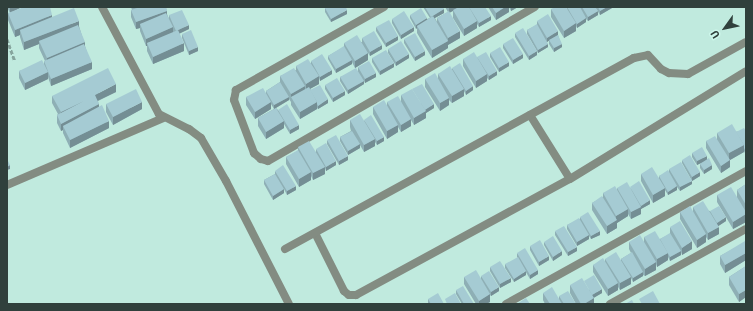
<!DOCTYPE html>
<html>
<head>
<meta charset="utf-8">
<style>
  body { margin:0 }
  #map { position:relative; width:753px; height:311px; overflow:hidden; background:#c0eade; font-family:Barlow,sans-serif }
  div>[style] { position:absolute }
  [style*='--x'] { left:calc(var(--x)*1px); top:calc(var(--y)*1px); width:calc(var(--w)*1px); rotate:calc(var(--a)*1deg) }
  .path>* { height:2.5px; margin-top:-1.25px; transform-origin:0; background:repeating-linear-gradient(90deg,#86a59d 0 4px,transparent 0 6px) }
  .street>* { height:8px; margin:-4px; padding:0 4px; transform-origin:4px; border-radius:4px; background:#838c82 }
  .wall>* { inset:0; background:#8eafb5 }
  .shaded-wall>* { inset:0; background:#748e94 }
  .building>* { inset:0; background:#a5cbd3 }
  span { translate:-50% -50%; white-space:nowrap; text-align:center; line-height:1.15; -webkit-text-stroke:3.5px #cdf7eb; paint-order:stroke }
  .frame { position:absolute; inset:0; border:8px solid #30403c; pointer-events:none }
  .north { position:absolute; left:705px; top:8px; width:40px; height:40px; -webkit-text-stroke:3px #cdf7eb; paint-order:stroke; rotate:237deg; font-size:11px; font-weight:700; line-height:16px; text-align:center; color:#30403c }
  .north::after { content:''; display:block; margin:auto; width:14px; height:18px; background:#30403c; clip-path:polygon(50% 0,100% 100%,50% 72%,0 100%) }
</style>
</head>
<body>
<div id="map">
  <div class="path">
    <i style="--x:7;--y:39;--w:23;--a:70"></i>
  </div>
  <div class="street">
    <i style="--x:102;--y:7;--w:121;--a:62"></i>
    <i style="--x:159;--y:114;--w:34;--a:27"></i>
    <i style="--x:189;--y:129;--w:15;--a:37"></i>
    <i style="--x:201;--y:138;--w:50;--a:59.8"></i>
    <i style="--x:226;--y:181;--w:138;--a:62.9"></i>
    <i style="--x:384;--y:7;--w:170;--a:150.7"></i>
    <i style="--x:236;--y:90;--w:10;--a:101"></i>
    <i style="--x:234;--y:100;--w:57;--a:69.3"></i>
    <i style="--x:254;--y:153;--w:9;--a:41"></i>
    <i style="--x:261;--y:159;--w:7;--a:16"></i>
    <i style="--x:268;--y:161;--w:308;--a:-30"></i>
    <i style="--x:530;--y:115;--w:75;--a:58"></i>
    <i style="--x:7;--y:185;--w:170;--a:-23.2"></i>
    <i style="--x:315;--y:233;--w:65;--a:63.4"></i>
    <i style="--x:344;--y:291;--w:6;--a:39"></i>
    <i style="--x:349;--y:295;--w:7;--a:0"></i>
    <i style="--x:356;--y:295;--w:243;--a:-28.5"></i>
    <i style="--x:570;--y:179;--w:206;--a:-31.5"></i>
    <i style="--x:285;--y:249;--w:398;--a:-28.7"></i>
    <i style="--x:634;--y:58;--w:14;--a:-12"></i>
    <i style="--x:648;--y:55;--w:19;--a:47"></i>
    <i style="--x:661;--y:69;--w:9;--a:27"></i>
    <i style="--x:669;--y:73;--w:19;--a:3"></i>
    <i style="--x:688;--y:74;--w:66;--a:-28.9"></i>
    <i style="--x:506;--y:304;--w:274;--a:-29"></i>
    <i style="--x:610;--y:304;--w:155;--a:-28.9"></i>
  </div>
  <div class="wall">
    <i style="clip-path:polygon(7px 7px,22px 7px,12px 12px,52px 17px,79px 26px,92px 69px,51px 86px,48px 77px,48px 79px,25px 90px,19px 78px,19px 71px,44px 64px,44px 61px,45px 61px,39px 48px,39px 44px,24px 50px,20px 37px,20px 35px,15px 37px,8px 20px,8px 13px,10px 13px)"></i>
    <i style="clip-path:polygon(131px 7px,166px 7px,167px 14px,169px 19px,169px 15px,189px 29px,179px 34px,184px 51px,153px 64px,147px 51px,147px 46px,146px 46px,140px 31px,140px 28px,136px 29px,131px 17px,131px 10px,132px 10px)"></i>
    <i style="clip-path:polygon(423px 7px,443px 7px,444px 13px,435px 18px,437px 22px,437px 18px,448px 12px,445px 7px,469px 7px,491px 20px,479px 27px,477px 24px,477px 28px,464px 36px,453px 18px,453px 11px,449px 13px,460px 38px,448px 45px,448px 48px,432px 58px,417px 33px,417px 28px,416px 29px,410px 18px,410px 15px,427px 19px,430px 18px)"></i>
    <i style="clip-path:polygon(488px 7px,518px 7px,511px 11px,509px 7px,509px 12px,496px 20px)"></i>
    <i style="clip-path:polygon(567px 7px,595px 7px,598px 15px,588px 21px,586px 19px,586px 22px,577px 28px,576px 26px,576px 31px,564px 38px,551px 17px,551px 9px,567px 9px)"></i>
    <i style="clip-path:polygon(595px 7px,612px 7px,612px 8px,600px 15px)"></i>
    <i style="clip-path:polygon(325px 8px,347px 14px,331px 22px,325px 12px)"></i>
    <i style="clip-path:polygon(392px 19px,414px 31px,401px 39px,392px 23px)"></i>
    <i style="clip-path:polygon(537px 21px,558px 35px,562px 47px,554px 52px,549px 44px,549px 40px,547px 42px,548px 47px,538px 53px,527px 34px,527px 30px,537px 25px)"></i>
    <i style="clip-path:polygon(376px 27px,398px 40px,386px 47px,376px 31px)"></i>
    <i style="clip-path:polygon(515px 33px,537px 55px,529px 60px,515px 37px)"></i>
    <i style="clip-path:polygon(182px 34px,198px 51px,189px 55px,182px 38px)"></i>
    <i style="clip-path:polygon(362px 38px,382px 49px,370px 56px,368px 53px,368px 60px,355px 68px,352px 62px,352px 64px,336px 73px,328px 59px,328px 56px,344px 47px,344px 43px,362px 42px)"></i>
    <i style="clip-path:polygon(404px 39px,425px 55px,415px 61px,404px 43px)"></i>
    <i style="clip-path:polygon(503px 44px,523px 58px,513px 64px,503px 48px)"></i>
    <i style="clip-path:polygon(388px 49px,409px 58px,396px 66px,388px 53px)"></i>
    <i style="clip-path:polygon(490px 53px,509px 66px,499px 72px,490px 57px)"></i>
    <i style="clip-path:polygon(477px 57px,497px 75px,489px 80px,487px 78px,487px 81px,476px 88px,463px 66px,463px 59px)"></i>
    <i style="clip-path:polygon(372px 58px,394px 67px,380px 75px,372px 62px)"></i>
    <i style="clip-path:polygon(311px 61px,332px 74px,320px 81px,319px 78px,319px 84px,310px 89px,328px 103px,318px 109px,317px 108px,317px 109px,300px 119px,291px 105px,291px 101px,291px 102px,289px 99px,289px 100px,276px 108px,278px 110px,299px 129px,290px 134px,284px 124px,284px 128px,266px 139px,258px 126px,258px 118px,274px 109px,271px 104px,271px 109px,255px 119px,246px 105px,246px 97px,266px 93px,266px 91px,280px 82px,280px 76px,296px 70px,296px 66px,311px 63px)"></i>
    <i style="clip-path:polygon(358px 67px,376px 77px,365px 83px,364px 81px,364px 84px,348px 94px,340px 81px,340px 77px,358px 71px)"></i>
    <i style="clip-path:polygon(452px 68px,473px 90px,466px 95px,464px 91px,464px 96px,452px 103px,449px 100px,449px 105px,440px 111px,425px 87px,425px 79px,438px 79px,438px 74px,452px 69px)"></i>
    <i style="clip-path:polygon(325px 85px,345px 95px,333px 102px,325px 89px)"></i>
    <i style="clip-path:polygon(116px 92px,98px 101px,99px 107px,109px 128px,70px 148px,63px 133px,63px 130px,61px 131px,57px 123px,57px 115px,58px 114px,52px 103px,52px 96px)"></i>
    <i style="clip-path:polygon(401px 95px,434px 108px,426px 113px,426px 118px,414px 125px,411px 120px,411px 126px,401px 132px,398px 127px,398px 132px,387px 139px,373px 114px,373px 107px,387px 107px,387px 102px,401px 101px)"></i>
    <i style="clip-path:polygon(106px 104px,142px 109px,113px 125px,106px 112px)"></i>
    <i style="clip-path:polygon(350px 120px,364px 121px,364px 120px,384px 141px,377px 145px,375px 142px,375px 146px,364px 152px,360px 145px,360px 148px,348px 155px,340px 141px,340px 137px,351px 131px,350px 127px)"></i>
    <i style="clip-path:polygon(746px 120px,746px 131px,745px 129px,745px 121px)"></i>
    <i style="clip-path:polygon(746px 131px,746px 155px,744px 151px,744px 152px,730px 160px,730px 167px,721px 173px,706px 148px,706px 141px,717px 139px,717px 133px)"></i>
    <i style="clip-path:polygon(327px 140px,348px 160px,339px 165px,327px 144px)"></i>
    <i style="clip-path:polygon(298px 147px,316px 152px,316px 149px,336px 165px,326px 171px,325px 168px,325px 174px,313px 180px,311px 176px,311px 180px,299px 187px,286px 164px,286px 157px,298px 151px)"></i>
    <i style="clip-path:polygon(692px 153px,707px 159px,712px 169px,704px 174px,700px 168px,700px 164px,703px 162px,697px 165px,692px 157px)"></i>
    <i style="clip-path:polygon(682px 160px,700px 176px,692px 181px,682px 163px)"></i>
    <i style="clip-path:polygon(669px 169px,692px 184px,680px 191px,677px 187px,677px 190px,668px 195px,665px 190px,665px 196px,653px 203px,641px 181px,641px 174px,659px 178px,659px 176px,669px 172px)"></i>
    <i style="clip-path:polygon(275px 171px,296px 190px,287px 195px,284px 189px,284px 193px,273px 200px,264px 184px,264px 180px,275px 174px)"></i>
    <i style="clip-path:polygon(746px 184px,746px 222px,733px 229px,717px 202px,717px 195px,737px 197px,737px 190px)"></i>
    <i style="clip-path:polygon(617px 188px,630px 188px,650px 204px,641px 209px,641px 214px,631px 219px,628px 214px,628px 216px,617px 223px,617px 228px,607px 234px,592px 210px,592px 203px,603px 197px,603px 193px,617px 190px)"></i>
    <i style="clip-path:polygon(693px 207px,710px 211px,726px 221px,718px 226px,719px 234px,708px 240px,706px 237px,706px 242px,697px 248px,680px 219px,680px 212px,693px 212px)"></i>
    <i style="clip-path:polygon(580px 217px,600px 235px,591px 239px,589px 236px,589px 239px,577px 246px,567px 229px,567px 225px,580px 219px)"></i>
    <i style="clip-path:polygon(670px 227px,692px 249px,682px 255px,681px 252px,681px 255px,670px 261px,668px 257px,668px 260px,657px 267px,656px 264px,656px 270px,645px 276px,643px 275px,643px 276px,633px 282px,631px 278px,631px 284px,620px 290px,618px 287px,618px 290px,608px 296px,593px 272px,593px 265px,605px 262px,605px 259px,621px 261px,621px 259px,631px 253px,629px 249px,629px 242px,644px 242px,644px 237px,660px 239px,670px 234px)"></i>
    <i style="clip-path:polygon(555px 231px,577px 251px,568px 256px,555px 235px)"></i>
    <i style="clip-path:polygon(544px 242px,562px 255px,553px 261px,544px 245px)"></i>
    <i style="clip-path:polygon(746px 242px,746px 260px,725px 273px,720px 264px,720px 256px)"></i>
    <i style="clip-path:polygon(530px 246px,549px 260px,539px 266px,530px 250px)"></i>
    <i style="clip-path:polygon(517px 253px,538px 274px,530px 279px,517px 257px)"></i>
    <i style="clip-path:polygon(505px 264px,526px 275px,514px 282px,505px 268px)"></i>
    <i style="clip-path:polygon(746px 266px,746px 297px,739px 302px,729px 285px,729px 277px)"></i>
    <i style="clip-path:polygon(490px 267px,511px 282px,500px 288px,490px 271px)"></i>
    <i style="clip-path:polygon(481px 276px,499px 291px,491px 296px,490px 295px,490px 302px,486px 304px,476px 304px,464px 284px,464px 277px,481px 279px)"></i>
    <i style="clip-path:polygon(570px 285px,602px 293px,594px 297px,594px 304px,576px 304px,570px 293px)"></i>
    <i style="clip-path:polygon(456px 290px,474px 304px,462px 304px,456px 294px)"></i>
    <i style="clip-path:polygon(543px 293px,559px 300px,559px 296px,576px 304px,545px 304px,543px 300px)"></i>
    <i style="clip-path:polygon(428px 299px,444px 304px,428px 304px)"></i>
  </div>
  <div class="shaded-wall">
    <i style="clip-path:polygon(10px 7px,22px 7px,10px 13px)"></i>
    <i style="clip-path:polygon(449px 7px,460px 7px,449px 13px)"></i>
    <i style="clip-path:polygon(505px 7px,509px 7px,509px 12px,496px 20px,496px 13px)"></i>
    <i style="clip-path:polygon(511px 7px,518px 7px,511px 11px)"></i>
    <i style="clip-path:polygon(607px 7px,612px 7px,612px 8px,600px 15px,600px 11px)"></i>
    <i style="clip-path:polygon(444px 9px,444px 13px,431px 20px,431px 17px)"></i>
    <i style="clip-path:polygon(347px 10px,347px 14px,331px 22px,331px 19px)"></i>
    <i style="clip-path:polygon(167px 11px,167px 18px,140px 24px,140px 28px,136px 29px,136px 22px)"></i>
    <i style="clip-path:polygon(598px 11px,598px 15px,588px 21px,588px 17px)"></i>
    <i style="clip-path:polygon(52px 15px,52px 22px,20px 30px,20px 35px,15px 37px,15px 30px)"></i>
    <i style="clip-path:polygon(491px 16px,491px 20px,479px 27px,479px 23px)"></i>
    <i style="clip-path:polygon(427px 18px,427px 22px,417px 26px,417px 28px,416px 29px,416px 25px)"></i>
    <i style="clip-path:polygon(586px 18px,586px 22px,577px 28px,577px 24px)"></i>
    <i style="clip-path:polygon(79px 21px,79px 28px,39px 41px,39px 44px,24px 50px,24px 42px)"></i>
    <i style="clip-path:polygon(477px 21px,477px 28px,464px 36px,464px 29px)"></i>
    <i style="clip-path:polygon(576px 23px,576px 31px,564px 38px,564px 31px)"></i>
    <i style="clip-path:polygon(189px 25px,189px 29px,176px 35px,176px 31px)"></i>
    <i style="clip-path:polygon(173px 27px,173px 35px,147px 43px,147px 46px,146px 46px,146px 39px)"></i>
    <i style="clip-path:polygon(414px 27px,414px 31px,401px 39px,401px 35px)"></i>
    <i style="clip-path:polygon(460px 31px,460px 38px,448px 45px,448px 38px)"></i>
    <i style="clip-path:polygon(558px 31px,558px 35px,547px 42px,547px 38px)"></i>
    <i style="clip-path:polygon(398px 36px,398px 40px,386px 47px,386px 43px)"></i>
    <i style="clip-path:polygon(448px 41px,448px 48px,432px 58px,432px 50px)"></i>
    <i style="clip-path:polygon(85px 42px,85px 49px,47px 66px,47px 58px)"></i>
    <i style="clip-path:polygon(184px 43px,184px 51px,153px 64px,153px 57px)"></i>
    <i style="clip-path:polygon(548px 44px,548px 47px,538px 53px,538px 50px)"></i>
    <i style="clip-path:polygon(562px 44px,562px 47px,554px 52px,554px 48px)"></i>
    <i style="clip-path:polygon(382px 45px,382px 49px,370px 56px,370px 52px)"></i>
    <i style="clip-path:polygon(198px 47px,198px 51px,189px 55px,189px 51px)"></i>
    <i style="clip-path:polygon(425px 51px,425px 55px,415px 61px,415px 57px)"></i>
    <i style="clip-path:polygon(537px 51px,537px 55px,529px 60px,529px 56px)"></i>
    <i style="clip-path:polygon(368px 53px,368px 60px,355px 68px,355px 61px)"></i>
    <i style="clip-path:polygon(409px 54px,409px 58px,396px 66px,396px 62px)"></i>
    <i style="clip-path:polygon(523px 54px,523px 58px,513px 64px,513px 60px)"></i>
    <i style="clip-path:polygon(352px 60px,352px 64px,336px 73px,336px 69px)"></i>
    <i style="clip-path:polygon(92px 62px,92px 69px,51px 86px,51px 79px)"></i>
    <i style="clip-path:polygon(509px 62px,509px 66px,499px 72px,499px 68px)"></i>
    <i style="clip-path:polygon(394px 63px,394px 67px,380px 75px,380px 71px)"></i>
    <i style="clip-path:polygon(332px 70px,332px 74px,320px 81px,320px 77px)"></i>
    <i style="clip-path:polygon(497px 71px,497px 75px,489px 80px,489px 76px)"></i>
    <i style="clip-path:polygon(48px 72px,48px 79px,25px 90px,25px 83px)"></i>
    <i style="clip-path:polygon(376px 73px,376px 77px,365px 83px,365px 79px)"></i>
    <i style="clip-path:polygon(487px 74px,487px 81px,476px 88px,476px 81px)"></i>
    <i style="clip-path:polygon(319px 76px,319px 84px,306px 91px,306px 84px)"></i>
    <i style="clip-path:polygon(364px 81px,364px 84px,348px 94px,348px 90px)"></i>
    <i style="clip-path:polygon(116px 84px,116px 92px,95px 102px,95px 95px)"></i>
    <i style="clip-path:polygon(305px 86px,305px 93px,291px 97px,291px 102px,291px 94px)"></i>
    <i style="clip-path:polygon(473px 86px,473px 90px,466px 95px,466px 91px)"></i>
    <i style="clip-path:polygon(464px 89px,464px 96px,452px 103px,452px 96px)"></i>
    <i style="clip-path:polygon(345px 91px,345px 95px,333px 102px,333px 98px)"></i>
    <i style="clip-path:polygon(289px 97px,289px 100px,274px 109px,274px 105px)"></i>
    <i style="clip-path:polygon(449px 98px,449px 105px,440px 111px,440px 103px)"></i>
    <i style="clip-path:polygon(328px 99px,328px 103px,318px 109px,318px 106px)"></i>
    <i style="clip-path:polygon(84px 101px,61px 119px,61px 112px)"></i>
    <i style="clip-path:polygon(142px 102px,142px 109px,113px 125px,113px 117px)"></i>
    <i style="clip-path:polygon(271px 102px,271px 109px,255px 119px,255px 112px)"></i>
    <i style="clip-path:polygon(317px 102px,317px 109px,300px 119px,300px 112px)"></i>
    <i style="clip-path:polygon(99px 104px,99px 111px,63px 126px,63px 130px,61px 131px,61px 124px)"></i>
    <i style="clip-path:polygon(434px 104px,434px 108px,426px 113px,426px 118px,414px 125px,414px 118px,424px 110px)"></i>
    <i style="clip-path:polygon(411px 119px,411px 126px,401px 132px,401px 125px)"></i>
    <i style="clip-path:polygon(109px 121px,109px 128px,70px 148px,70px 140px)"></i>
    <i style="clip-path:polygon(284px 121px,284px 128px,266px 139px,266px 132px)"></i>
    <i style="clip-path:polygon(299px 125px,299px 129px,290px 134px,290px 130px)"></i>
    <i style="clip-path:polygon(398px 125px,398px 132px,387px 139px,387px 131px)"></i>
    <i style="clip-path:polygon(384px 137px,384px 141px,377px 145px,377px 141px)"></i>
    <i style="clip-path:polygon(375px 139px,375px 146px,364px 152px,364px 145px)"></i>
    <i style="clip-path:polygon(360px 144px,360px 148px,348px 155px,348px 151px)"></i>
    <i style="clip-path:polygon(744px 145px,744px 152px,730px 160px,730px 167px,721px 173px,721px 166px,729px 160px,729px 153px)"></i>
    <i style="clip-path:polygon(348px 156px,348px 160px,339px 165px,339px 161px)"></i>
    <i style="clip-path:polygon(707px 156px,707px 160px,697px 165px,697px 161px)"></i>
    <i style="clip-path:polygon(336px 161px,336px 165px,326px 171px,326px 167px)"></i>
    <i style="clip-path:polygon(10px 165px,10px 169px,7px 170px,7px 167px)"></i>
    <i style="clip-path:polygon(712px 165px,712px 169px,704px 174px,704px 170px)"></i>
    <i style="clip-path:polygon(325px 167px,325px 174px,313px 180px,313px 173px)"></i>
    <i style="clip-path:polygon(311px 172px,311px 180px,299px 187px,299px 179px)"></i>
    <i style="clip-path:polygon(700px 172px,700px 176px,692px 181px,692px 177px)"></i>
    <i style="clip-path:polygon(692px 181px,692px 184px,680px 191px,680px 187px)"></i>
    <i style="clip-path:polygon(296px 186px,296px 190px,287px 195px,287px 191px)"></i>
    <i style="clip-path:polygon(677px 186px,677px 190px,668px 195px,668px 192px)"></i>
    <i style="clip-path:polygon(665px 188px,665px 196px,653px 203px,653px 195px)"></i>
    <i style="clip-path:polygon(284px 189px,284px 193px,273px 200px,273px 196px)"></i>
    <i style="clip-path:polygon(650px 200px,650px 204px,641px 209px,641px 214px,631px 219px,631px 212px,641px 207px,641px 206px)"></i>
    <i style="clip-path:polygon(628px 209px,628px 216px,617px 223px,617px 228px,607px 234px,607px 226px,616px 220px,616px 216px)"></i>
    <i style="clip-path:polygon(746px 214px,746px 222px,733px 229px,733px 222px)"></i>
    <i style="clip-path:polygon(726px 217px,726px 221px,717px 227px,717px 223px)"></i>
    <i style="clip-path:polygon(719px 227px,719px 234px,708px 240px,708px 233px)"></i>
    <i style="clip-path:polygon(600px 231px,600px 235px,591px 239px,591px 236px)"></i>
    <i style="clip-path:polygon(706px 234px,706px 242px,697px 248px,697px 240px)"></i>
    <i style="clip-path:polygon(589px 235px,589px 239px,577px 246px,577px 242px)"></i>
    <i style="clip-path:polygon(692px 241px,692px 249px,682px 255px,682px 248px)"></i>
    <i style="clip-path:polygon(577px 247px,577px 251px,568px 256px,568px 252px)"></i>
    <i style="clip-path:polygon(562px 251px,562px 255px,553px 261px,553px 257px)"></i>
    <i style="clip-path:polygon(681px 251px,681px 255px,670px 261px,670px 257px)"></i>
    <i style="clip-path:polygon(668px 253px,668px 260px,657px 267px,657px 259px)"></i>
    <i style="clip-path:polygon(746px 253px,746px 260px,725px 273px,725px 265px)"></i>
    <i style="clip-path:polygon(549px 256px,549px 260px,539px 266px,539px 262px)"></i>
    <i style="clip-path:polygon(656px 262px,656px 270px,645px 276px,645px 269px)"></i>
    <i style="clip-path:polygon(538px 270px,538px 274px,530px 279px,530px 275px)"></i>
    <i style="clip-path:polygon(526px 271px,526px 275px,514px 282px,514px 279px)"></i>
    <i style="clip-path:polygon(643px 272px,643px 276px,633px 282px,633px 278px)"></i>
    <i style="clip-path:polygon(631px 277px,631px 284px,620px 290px,620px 283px)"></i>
    <i style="clip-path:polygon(511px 278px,511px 282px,500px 288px,500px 284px)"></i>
    <i style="clip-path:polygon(618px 283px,618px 290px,608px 296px,608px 289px)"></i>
    <i style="clip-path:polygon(499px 287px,499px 291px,491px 296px,491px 292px)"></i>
    <i style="clip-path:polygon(602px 289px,602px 293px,592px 299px,592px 295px)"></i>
    <i style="clip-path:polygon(746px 290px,746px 297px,739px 302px,739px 294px)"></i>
    <i style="clip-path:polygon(490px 294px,490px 302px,486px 304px,479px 304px,479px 301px)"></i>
    <i style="clip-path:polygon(594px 298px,594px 304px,584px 304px)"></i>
  </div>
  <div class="building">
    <i style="clip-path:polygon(24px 7px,50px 7px,52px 15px,15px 30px,8px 13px)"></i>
    <i style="clip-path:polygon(140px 7px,166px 7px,167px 11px,136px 22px,131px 10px)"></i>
    <i style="clip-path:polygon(327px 7px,346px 7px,347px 10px,331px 19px,325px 8px)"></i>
    <i style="clip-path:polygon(425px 7px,443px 7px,444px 9px,431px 17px)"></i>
    <i style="clip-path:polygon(459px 7px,469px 7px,477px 21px,464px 29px,453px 10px)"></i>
    <i style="clip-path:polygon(469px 7px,485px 7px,491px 16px,479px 23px)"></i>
    <i style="clip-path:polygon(492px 7px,505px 7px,496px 13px)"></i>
    <i style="clip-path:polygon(555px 7px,566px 7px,576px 23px,564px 31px,551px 9px)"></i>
    <i style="clip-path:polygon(567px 7px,580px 7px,586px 18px,577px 24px)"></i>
    <i style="clip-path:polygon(582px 7px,595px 7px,598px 11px,588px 17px)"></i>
    <i style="clip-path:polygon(598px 7px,607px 7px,600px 11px)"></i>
    <i style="clip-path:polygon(74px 8px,79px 21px,24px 42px,20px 30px)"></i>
    <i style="clip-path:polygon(421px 8px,427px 18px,416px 25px,410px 15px)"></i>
    <i style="clip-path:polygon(182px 10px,189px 25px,176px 31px,169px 15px)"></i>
    <i style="clip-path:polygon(404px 11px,414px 27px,401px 35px,392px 19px)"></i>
    <i style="clip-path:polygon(449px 11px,460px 31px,448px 38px,437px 18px)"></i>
    <i style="clip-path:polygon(166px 13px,173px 27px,146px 39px,140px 24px)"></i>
    <i style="clip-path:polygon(548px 14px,558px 31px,547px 38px,537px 21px)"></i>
    <i style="clip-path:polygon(433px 16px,448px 41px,432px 50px,417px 26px)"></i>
    <i style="clip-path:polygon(389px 20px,398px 36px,386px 43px,376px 27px)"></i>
    <i style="clip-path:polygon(537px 24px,548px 44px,538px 50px,527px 30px)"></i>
    <i style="clip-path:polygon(78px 25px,85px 42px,47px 58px,39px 41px)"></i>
    <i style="clip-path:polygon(523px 28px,537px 51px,529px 56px,515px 33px)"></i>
    <i style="clip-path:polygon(178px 30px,184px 43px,153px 57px,147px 43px)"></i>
    <i style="clip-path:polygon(191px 30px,198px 47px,189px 51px,182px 34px)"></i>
    <i style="clip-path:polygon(374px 31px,382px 45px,370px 52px,362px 38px)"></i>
    <i style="clip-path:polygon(415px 33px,425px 51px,415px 57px,404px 39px)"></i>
    <i style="clip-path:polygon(357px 35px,368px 53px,355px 61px,344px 43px)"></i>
    <i style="clip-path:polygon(558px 35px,562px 44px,554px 48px,549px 40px)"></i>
    <i style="clip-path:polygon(513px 38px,523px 54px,513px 60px,503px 44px)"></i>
    <i style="clip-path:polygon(401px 41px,409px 54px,396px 62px,388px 49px)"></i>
    <i style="clip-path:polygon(84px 44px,92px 62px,51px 79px,44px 61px)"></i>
    <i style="clip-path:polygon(344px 46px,352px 60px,336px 69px,328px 56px)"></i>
    <i style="clip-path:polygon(500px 47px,509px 62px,499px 68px,490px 53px)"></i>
    <i style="clip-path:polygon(386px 50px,394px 63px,380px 71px,372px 58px)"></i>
    <i style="clip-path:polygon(474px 52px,487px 74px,476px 81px,463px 59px)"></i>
    <i style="clip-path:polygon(486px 52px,497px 71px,489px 76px,477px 57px)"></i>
    <i style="clip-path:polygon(322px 54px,332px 70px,320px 77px,311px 61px)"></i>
    <i style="clip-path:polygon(308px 59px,319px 76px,306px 84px,296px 66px)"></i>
    <i style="clip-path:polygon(42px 60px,48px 72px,25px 83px,19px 71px)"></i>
    <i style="clip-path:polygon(369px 61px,376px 73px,365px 79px,358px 67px)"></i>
    <i style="clip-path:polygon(460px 63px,473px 86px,466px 91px,452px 68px)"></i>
    <i style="clip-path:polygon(450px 66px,464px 89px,452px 96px,438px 74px)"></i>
    <i style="clip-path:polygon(108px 68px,116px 84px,95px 95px,99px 104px,61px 124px,57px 115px,84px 101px,61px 112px,52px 96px)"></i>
    <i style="clip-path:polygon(294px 68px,305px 86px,291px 94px,280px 76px)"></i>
    <i style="clip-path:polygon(356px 68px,364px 81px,348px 90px,340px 77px)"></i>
    <i style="clip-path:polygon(435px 73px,449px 98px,440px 103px,425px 79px)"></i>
    <i style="clip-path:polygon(337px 78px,345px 91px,333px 98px,325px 85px)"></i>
    <i style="clip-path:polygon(280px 82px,289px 97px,274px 105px,266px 91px)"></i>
    <i style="clip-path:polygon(422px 84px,434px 104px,425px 110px,412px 89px)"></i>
    <i style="clip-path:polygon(320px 85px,328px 99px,318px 106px,317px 104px,317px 102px,310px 90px)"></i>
    <i style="clip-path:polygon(309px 87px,317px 102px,300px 112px,291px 97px)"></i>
    <i style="clip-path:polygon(263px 88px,271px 102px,255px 112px,246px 97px)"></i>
    <i style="clip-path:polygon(136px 89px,142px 102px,113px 117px,106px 104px)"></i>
    <i style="clip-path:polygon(412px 89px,426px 111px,414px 118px,401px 95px)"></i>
    <i style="clip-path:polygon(398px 96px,411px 119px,401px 125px,387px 102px)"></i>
    <i style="clip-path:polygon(384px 100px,398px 125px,387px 131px,373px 107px)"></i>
    <i style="clip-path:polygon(287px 104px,299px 125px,290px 130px,278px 110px)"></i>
    <i style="clip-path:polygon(102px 105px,109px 121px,70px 140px,63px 126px)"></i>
    <i style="clip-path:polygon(276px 108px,284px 121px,266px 132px,258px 118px)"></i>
    <i style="clip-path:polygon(360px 114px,375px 139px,364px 145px,350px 120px)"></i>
    <i style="clip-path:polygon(371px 115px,384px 137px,377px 141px,364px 120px)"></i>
    <i style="clip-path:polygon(732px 124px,744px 145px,729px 153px,717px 133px)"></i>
    <i style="clip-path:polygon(744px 128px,746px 131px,746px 151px,744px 148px,744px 145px,736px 132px)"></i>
    <i style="clip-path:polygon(352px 131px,360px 144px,348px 151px,340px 137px)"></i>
    <i style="clip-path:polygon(336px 135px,348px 156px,339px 161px,327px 140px)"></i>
    <i style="clip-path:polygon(715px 136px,730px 160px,721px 166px,706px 141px)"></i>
    <i style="clip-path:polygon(309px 141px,325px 167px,313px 173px,298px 147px)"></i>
    <i style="clip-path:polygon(326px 143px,336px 161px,326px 167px,316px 149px)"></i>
    <i style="clip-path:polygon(702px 147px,707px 156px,697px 161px,692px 153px)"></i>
    <i style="clip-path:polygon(298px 150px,311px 172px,299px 179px,286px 157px)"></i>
    <i style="clip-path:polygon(690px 155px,700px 172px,692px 177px,682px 160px)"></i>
    <i style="clip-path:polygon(709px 158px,712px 165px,704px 170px,700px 164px)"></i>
    <i style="clip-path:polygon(7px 159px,10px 165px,7px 167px)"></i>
    <i style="clip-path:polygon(681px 162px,692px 181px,680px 187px,669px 169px)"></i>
    <i style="clip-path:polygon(283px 165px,296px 186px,287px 191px,275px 171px)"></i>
    <i style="clip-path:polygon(652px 167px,665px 188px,653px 195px,641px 174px)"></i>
    <i style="clip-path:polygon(668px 170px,677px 186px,668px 192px,659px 176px)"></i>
    <i style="clip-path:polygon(275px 174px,284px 189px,273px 196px,264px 180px)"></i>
    <i style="clip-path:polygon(639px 181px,650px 200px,641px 206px,630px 187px)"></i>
    <i style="clip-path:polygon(627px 182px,641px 207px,631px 212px,617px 188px)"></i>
    <i style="clip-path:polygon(746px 184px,746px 205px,737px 190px)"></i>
    <i style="clip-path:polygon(615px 186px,628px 209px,616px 216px,603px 193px)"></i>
    <i style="clip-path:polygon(731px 187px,746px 212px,746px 214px,733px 222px,717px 195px)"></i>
    <i style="clip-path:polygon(602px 196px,617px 220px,607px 226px,592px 203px)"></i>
    <i style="clip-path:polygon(703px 201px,719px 227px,708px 233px,693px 207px)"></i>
    <i style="clip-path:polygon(690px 206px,706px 234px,697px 240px,680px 212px)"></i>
    <i style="clip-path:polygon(719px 206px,726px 217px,717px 223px,710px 211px)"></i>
    <i style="clip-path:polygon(588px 212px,600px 231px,591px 236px,580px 217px)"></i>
    <i style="clip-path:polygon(579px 218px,589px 235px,577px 242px,567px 225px)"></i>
    <i style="clip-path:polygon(680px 221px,692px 241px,682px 248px,670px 227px)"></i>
    <i style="clip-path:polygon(564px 226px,577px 247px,568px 252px,555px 231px)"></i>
    <i style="clip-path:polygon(655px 231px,668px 253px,657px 259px,644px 237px)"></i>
    <i style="clip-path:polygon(670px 233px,681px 251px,670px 257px,660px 239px)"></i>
    <i style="clip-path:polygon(640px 235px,656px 262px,645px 269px,629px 242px)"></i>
    <i style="clip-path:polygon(553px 236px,562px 251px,553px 257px,544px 242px)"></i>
    <i style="clip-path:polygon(540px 240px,549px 256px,539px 262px,530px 246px)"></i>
    <i style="clip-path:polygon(745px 241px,746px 253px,725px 265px,720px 256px)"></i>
    <i style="clip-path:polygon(525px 248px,538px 270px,530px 275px,517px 253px)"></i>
    <i style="clip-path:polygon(616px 252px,631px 277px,620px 283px,605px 259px)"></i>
    <i style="clip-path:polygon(632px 252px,643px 272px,633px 278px,621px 259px)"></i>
    <i style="clip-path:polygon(518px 257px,526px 271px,514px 279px,505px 264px)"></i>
    <i style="clip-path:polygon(603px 258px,618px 283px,608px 289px,593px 265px)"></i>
    <i style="clip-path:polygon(500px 261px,511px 278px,500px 284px,490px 267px)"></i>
    <i style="clip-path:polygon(746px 266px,746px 290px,739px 294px,729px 277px)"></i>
    <i style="clip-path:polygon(476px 270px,490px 294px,479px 301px,464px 277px)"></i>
    <i style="clip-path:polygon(489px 271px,499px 287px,491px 292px,481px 276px)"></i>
    <i style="clip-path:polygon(594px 275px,602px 289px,592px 295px,584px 281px)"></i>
    <i style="clip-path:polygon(582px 278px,594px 298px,584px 304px,581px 304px,570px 285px)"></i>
    <i style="clip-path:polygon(463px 286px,474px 304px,464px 304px,456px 290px)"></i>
    <i style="clip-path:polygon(552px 287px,562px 304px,550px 304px,543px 293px)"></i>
    <i style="clip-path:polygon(568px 291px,576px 304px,564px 304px,559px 296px)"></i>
    <i style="clip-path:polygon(653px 291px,660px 304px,642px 304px,639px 299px)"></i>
    <i style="clip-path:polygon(438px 293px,444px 304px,431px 304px,428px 299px)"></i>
    <i style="clip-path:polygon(455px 293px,461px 304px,447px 304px,445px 299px)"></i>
    <i style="clip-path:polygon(526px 298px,530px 304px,517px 304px)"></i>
    <i style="clip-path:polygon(632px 300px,634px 304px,625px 304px)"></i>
  </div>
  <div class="frame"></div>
  <div class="north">U</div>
</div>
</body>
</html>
